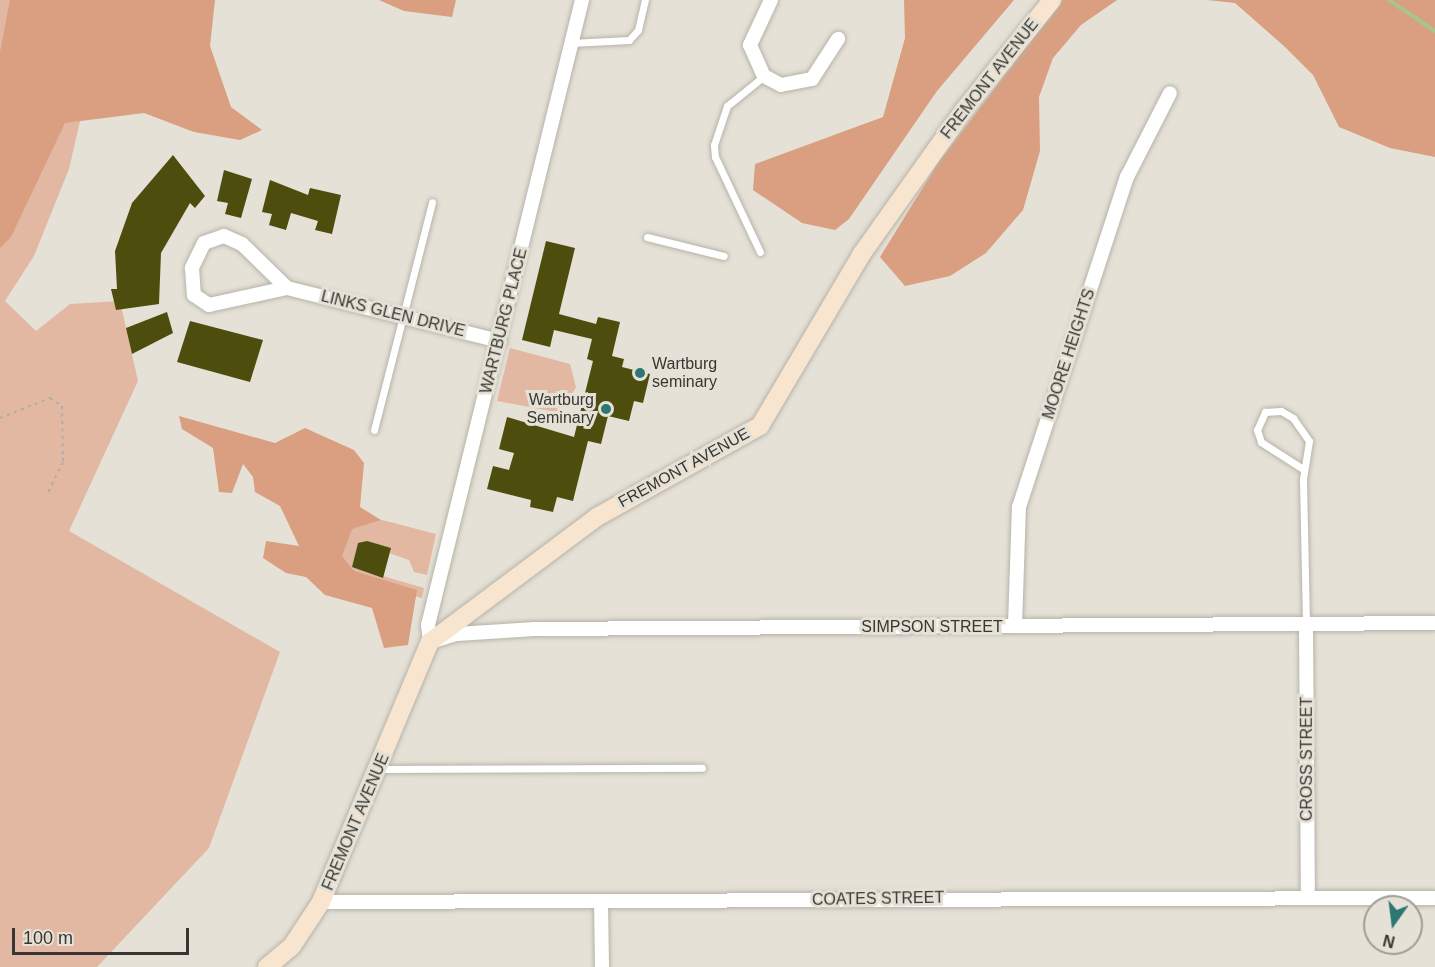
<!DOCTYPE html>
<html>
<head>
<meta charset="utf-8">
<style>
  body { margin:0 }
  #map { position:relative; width:1435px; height:967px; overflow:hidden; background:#e5e1d6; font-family:Helvetica,sans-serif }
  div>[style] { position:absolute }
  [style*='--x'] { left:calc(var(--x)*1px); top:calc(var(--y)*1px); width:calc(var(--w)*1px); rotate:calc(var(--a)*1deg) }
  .green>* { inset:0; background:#e2b8a2 }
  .forest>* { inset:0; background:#d99f80 }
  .stream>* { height:4px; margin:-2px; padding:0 2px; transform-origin:2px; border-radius:2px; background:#a7c58d }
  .building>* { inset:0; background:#4d4e0e }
  .path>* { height:2px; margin-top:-1px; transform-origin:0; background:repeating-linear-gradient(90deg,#b1ada4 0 3px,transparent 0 7.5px) }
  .roads { filter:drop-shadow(0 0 2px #b7b3a9) drop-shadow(0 0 2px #b7b3a9) }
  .service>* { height:7px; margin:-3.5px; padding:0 3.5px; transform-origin:3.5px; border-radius:3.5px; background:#fff }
  .minor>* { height:14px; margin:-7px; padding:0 7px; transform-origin:7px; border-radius:7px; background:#fff }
  .secondary>* { height:18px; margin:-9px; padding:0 9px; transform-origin:9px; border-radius:9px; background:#f8e5cf }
  .dots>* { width:16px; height:16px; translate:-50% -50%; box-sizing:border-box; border:3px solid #e5e1d6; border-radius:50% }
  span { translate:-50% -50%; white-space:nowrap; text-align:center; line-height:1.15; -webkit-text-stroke:6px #e5e1d6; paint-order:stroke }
  .street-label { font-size:16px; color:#383632 }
  .poi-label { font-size:16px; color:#383632 }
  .left { translate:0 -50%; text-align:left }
  .right { translate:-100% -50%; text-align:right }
  .north { position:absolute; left:1363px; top:895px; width:60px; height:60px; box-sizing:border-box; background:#e5e1d6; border:2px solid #a09d94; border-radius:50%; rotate:194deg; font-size:16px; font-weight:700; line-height:24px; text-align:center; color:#383632 }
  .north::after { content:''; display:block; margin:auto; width:21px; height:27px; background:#2c7673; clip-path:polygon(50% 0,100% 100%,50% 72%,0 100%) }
  .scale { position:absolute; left:12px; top:928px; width:177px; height:27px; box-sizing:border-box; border:3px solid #383632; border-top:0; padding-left:8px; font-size:18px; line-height:21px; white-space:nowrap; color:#383632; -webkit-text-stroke:4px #e5e1d6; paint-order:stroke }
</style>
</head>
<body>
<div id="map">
  <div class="green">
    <i style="clip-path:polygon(0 0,108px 0,69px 169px,34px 256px,5px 301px,36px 331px,70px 304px,120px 301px,138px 381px,69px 531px,280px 652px,209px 848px,97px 967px,0 967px)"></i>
    <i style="clip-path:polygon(510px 348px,570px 364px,576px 387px,561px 413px,497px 401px)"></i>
    <i style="clip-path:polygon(336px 508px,436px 534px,427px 575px,414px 572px,409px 560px,389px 553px,390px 548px,368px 542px,358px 543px,352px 567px,424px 588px,422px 598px,320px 572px)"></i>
  </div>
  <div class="forest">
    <i style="clip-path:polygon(10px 0,215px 0,210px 46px,231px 107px,262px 130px,240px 140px,194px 132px,144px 113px,65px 123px,11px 237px,0 248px,0 52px)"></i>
    <i style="clip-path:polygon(379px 0,456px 0,452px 17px,404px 11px)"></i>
    <i style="clip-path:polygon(904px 0,1014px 0,937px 91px,849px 219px,835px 230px,802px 223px,753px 190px,755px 164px,883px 117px,905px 38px)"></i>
    <i style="clip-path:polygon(1062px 0,1117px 0,1081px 25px,1053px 58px,1039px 97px,1040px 151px,1023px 210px,986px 253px,950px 276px,905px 286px,880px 257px,938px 163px)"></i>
    <i style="clip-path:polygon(1207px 0,1435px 0,1435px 157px,1390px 148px,1339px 127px,1313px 75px,1285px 47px,1235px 3px)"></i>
    <i style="clip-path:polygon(179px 416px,275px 443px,305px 428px,354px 450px,364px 463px,360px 507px,381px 520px,352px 529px,342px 556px,354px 571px,417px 590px,408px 645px,384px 648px,372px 608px,325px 595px,306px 577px,286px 573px,263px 558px,266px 541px,299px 546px,280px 506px,255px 492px,253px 477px,243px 464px,232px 493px,219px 492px,213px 448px,182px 429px)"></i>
  </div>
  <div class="stream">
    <i style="--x:1389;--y:0;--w:55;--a:34"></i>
  </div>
  <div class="building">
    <i style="clip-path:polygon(173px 155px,205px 196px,195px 208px,190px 203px,161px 253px,159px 304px,116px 310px,111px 289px,117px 289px,115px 251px,132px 203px)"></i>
    <i style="clip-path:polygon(224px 170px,252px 179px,241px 218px,225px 214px,228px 203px,217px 201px)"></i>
    <i style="clip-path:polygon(270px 180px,308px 195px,310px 188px,341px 195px,332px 234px,315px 230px,318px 221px,291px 213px,286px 230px,269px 225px,272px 214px,262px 212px)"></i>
    <i style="clip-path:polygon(546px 241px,575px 248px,559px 314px,596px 324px,598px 317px,620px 322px,612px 356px,624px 359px,622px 367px,650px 374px,643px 403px,634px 401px,629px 421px,608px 416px,601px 444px,588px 441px,573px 501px,557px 497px,553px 512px,530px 507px,531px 500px,487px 489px,493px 466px,509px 470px,514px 453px,499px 449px,507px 417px,574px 437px,593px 361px,587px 359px,592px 339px,554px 330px,550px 347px,522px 340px)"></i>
    <i style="clip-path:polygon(167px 312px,173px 333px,132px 354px,126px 328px)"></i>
    <i style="clip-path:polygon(190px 321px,263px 340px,250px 382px,177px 362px)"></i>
    <i style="clip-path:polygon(367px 541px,391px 548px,383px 578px,352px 567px,358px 543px)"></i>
  </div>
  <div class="path">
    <i style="--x:0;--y:418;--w:54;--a:-21.8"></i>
    <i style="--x:50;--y:398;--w:14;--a:34"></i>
    <i style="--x:62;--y:406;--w:56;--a:89"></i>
    <i style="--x:63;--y:462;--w:34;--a:116"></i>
  </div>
  <div class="roads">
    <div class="service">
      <i style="--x:571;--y:43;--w:58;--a:-3"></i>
      <i style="--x:629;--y:40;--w:13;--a:-48"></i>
      <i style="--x:638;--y:30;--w:31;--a:-77"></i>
      <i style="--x:647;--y:237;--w:79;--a:13.9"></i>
      <i style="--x:760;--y:252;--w:105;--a:-115.3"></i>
      <i style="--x:715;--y:157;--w:12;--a:-95"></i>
      <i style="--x:714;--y:145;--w:41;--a:-71.6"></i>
      <i style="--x:727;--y:106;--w:48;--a:-39"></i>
      <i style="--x:374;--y:430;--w:235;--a:-75.7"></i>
      <i style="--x:1303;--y:469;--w:50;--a:-147.3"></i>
      <i style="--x:1261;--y:442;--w:13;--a:-108"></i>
      <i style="--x:1257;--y:430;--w:20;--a:-66"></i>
      <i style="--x:1265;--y:412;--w:16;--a:-4"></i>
      <i style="--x:1281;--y:411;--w:14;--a:30"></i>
      <i style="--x:1293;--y:418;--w:28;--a:55"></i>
      <i style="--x:1309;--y:441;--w:39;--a:99"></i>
      <i style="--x:1303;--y:480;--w:144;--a:88.8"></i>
      <i style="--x:379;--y:769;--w:323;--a:-0.2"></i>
    </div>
    <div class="minor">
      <i style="--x:582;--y:0;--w:644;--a:103.84"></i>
      <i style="--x:428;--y:625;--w:17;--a:83"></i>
      <i style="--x:430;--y:642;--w:28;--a:-17"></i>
      <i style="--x:457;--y:634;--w:78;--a:-3.7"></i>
      <i style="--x:535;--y:629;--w:900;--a:-0.38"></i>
      <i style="--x:771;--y:0;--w:50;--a:115"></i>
      <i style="--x:750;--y:45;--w:34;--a:66"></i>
      <i style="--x:764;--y:76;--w:19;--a:28"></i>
      <i style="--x:781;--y:85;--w:32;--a:-11"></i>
      <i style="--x:812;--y:79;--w:48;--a:-57"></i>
      <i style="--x:287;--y:288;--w:63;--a:-135.6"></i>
      <i style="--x:242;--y:244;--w:20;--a:-156"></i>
      <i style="--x:224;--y:236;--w:21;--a:161"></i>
      <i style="--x:204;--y:243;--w:28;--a:116"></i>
      <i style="--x:192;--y:268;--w:27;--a:86"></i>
      <i style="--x:194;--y:295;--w:18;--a:34"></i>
      <i style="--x:209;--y:305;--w:80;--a:-12.3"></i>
      <i style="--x:287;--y:288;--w:219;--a:14"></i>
      <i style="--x:1306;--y:624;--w:271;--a:89.6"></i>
      <i style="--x:1015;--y:626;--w:119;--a:-88.1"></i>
      <i style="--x:1019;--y:507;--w:347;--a:-71.9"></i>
      <i style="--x:1127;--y:177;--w:94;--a:-62.9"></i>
      <i style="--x:321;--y:902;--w:1114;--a:-0.21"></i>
      <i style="--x:601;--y:902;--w:65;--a:89.1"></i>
    </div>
    <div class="secondary">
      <i style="--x:267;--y:967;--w:33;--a:-40"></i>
      <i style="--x:292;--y:946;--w:53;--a:-56.6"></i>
      <i style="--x:321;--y:902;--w:282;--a:-67.3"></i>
      <i style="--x:430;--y:642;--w:209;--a:-36.8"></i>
      <i style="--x:597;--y:517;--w:187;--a:-29.2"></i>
      <i style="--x:760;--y:426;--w:199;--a:-59.4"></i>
      <i style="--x:861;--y:255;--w:178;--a:-54.6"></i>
      <i style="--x:964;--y:110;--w:141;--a:-51.3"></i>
    </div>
  </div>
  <div class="dots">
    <i style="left:640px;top:373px;background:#2c7673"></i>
    <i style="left:606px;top:409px;background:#2c7673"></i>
  </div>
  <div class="street-label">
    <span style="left:990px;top:79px;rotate:-52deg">FREMONT AVENUE</span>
    <span style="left:393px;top:314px;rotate:14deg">LINKS GLEN DRIVE</span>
    <span style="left:504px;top:321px;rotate:-76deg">WARTBURG PLACE</span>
    <span style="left:1069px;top:354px;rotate:-72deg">MOORE HEIGHTS</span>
    <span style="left:684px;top:468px;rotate:-29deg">FREMONT AVENUE</span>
    <span style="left:932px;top:627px">SIMPSON STREET</span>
    <span style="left:1307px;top:759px;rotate:-90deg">CROSS STREET</span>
    <span style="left:356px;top:822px;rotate:-67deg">FREMONT AVENUE</span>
    <span style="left:878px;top:899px;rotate:-1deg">COATES STREET</span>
  </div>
  <div class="poi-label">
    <span class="left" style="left:652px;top:373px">Wartburg<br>seminary</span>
    <span class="right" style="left:594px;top:409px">Wartburg<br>Seminary</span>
  </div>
  <div class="north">N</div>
  <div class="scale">100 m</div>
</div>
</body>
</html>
